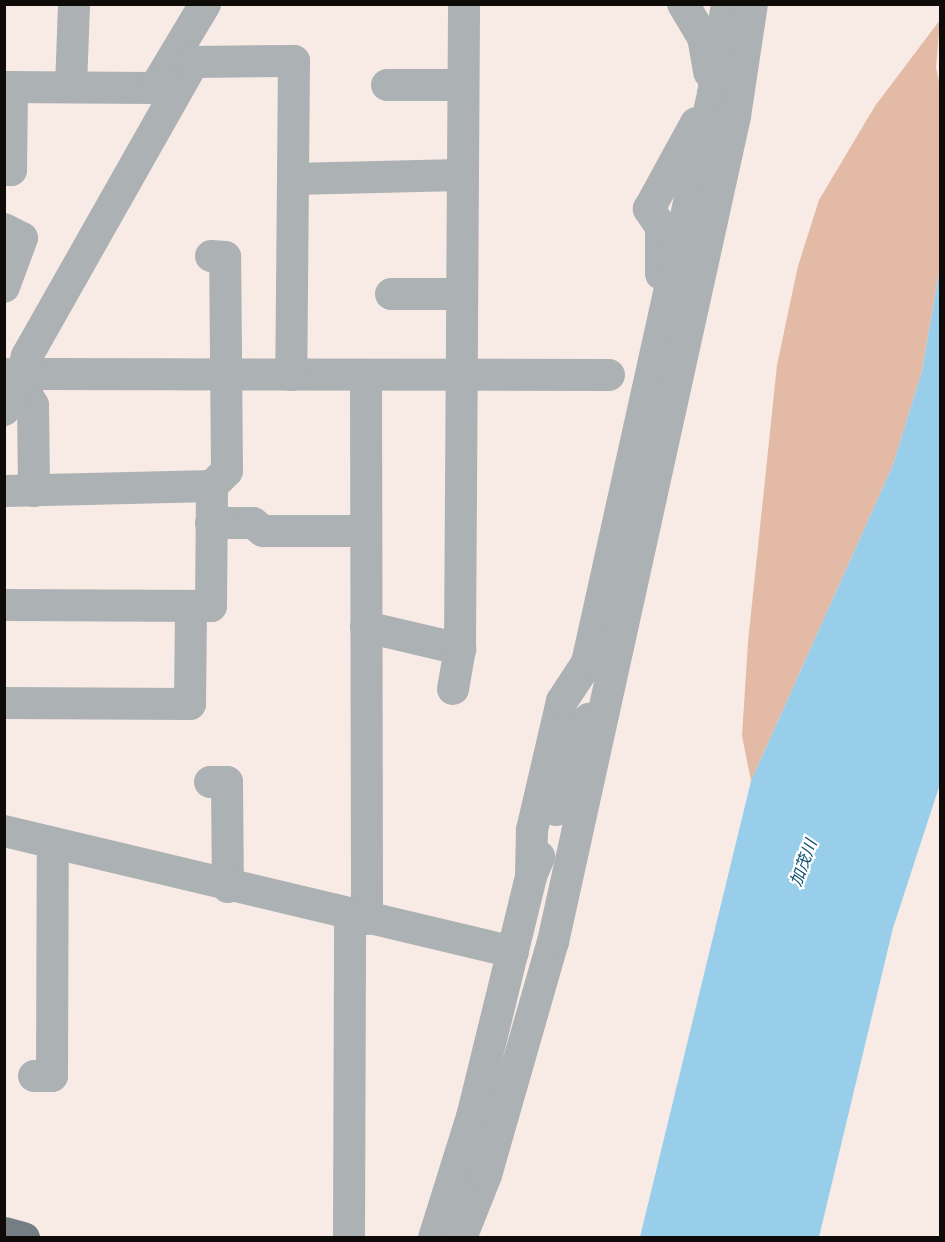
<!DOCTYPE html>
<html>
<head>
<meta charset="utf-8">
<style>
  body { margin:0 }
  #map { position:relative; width:945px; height:1242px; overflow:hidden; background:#f8ebe5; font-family:"Roboto Condensed","Noto Sans JP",sans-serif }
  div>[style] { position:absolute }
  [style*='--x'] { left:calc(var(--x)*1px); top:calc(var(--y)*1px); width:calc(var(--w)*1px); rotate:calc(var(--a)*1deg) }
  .green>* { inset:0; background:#e3baa5 }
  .water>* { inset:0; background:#99ceeb }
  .minor>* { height:32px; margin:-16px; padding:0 16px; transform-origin:16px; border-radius:16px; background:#acb1b4 }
  .major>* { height:33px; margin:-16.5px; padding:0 16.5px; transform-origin:16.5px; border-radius:16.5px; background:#757e83 }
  span { translate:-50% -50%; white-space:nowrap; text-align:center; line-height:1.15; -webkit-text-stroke:4.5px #fff; paint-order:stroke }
  .water-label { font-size:16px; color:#084e6b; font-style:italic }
  .frame { position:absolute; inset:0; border:6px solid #0f0b09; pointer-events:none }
</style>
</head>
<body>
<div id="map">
  <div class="green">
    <i style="clip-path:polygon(940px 20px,936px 68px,940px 86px,940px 267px,922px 371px,893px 465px,751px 781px,742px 736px,748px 642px,777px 365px,798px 266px,819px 200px,875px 106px)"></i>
  </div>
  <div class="water">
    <i style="clip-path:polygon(940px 267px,940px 784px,893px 928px,819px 1237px,640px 1237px,751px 781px,893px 465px,922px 371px)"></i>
  </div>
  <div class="minor">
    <i style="--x:683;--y:4;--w:39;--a:59"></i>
    <i style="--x:703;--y:37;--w:36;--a:80"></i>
    <i style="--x:159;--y:81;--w:90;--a:-59.1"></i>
    <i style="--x:387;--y:85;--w:75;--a:0"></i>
    <i style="--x:4;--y:87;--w:149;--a:0.4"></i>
    <i style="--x:153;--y:88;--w:8;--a:-50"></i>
    <i style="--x:158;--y:82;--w:19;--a:25"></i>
    <i style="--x:71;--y:87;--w:83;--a:-87.9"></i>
    <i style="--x:4;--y:170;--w:7;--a:0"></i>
    <i style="--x:11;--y:170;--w:83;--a:-89.3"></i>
    <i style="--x:293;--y:179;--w:168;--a:-1.4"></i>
    <i style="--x:4;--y:229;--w:20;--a:27"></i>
    <i style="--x:22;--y:238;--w:52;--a:110.2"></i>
    <i style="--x:661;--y:274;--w:47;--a:-90"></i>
    <i style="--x:661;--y:227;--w:22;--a:-124"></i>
    <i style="--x:649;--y:209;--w:98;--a:-61.3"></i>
    <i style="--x:391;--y:294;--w:70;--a:0"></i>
    <i style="--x:8;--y:374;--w:14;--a:34"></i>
    <i style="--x:20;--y:382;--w:26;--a:61"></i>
    <i style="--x:33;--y:405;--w:86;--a:89.3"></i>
    <i style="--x:366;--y:375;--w:544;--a:89.89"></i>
    <i style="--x:20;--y:382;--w:20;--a:-24"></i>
    <i style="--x:38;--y:374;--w:571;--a:0.1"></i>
    <i style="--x:4;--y:410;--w:32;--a:-60"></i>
    <i style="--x:20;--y:382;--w:27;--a:-75"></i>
    <i style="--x:27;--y:356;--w:338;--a:-60.5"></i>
    <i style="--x:193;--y:62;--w:101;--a:-0.6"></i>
    <i style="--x:294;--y:61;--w:314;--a:90.5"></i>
    <i style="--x:4;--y:491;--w:208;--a:-1.4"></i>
    <i style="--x:211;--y:523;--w:42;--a:0"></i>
    <i style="--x:253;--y:523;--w:13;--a:39"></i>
    <i style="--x:263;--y:531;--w:103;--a:0"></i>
    <i style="--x:4;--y:605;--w:207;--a:0.3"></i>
    <i style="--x:211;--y:606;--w:120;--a:-89.5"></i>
    <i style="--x:212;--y:486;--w:21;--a:-45"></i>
    <i style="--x:227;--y:471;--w:214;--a:-90.5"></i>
    <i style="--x:225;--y:257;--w:14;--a:-176"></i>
    <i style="--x:366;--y:627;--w:97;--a:13.2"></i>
    <i style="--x:453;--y:689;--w:41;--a:-80.1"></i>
    <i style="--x:460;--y:649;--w:645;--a:-89.64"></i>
    <i style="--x:4;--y:703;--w:186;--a:0.3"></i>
    <i style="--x:190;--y:704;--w:98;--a:-89.4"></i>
    <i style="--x:210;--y:782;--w:17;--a:0"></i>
    <i style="--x:227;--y:782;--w:105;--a:89.5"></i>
    <i style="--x:556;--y:810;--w:87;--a:-72.6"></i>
    <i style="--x:582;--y:727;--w:11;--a:-49"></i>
    <i style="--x:4;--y:831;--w:523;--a:13.37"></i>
    <i style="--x:531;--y:876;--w:46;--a:-88.8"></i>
    <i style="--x:532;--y:830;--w:132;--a:-76.9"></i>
    <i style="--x:562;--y:701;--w:45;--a:-56.7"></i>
    <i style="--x:587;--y:663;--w:583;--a:-77.51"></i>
    <i style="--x:713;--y:94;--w:91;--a:-81.2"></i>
    <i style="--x:34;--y:1076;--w:18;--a:0"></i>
    <i style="--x:52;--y:1076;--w:233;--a:-89.8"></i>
    <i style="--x:349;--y:1238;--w:323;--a:-89.8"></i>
    <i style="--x:434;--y:1238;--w:127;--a:-72.6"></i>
    <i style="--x:472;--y:1117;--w:248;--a:-76.2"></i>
    <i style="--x:531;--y:876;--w:21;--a:-67"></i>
    <i style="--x:461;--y:1238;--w:68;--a:-68.4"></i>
    <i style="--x:486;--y:1175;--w:242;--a:-74"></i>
    <i style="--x:553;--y:942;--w:846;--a:-77.57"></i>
    <i style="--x:735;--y:116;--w:113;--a:-81.4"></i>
  </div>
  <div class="major">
    <i style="--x:4;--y:1233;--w:20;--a:15"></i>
  </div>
  <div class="water-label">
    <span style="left:804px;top:863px;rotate:-70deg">加茂川</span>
  </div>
  <div class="frame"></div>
</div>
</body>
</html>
